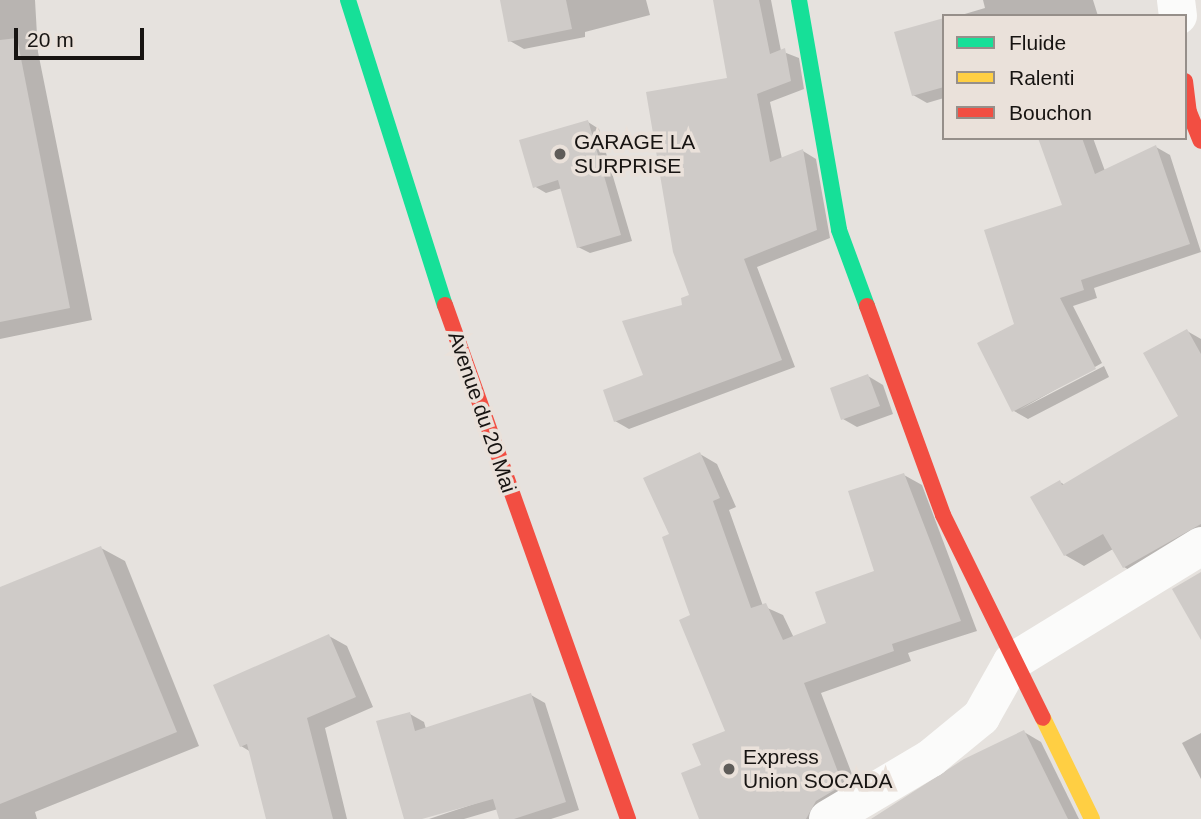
<!DOCTYPE html>
<html>
<head>
<meta charset="utf-8">
<style>
  body { margin:0 }
  #map { position:relative; width:1201px; height:819px; overflow:hidden; background:#e6e2de; font-family:Helvetica,sans-serif }
  div>[style] { position:absolute }
  [style*='--x'] { left:calc(var(--x)*1px); top:calc(var(--y)*1px); width:calc(var(--w)*1px); rotate:calc(var(--a)*1deg) }
  .shadow>* { inset:0; background:#0003 }
  .building>* { inset:0; background:#cfcbc8 }
  .street>* { height:38px; margin:-19px; padding:0 19px; transform-origin:19px; border-radius:19px; background:#fbfbfa }
  .fast>* { height:16px; margin:-8px; padding:0 8px; transform-origin:8px; border-radius:8px; background:#16e098 }
  .slow>* { height:16px; margin:-8px; padding:0 8px; transform-origin:8px; border-radius:8px; background:#ffcf43 }
  .jam>* { height:16px; margin:-8px; padding:0 8px; transform-origin:8px; border-radius:8px; background:#f24e42 }
  .dots>* { width:19px; height:19px; translate:-50% -50%; box-sizing:border-box; border:4px solid #eae1da; border-radius:50% }
  span { translate:-50% -50%; white-space:nowrap; text-align:center; line-height:1.15; -webkit-text-stroke:7px #eae1da; paint-order:stroke }
  .poi-label { font-size:21px; color:#171412 }
  .left { translate:0 -50%; text-align:left }
  .street-label { font-size:21px; color:#171412 }
  .legend { position:absolute; left:942px; top:14px; width:245px; height:126px; box-sizing:border-box; background:#eae1da; border:2px solid #968f8a; margin:0; padding:9px 12px; list-style:none; font-size:21px; color:#171412 }
  .legend li { display:flex; align-items:center; gap:14px; height:35px }
  .legend b { width:35px; border:2px solid #968f8a }
  .scale { position:absolute; left:14px; top:28px; width:130px; height:32px; box-sizing:border-box; border:4px solid #171412; border-top:0; padding-left:9px; font-size:21px; line-height:24px; white-space:nowrap; color:#171412; -webkit-text-stroke:5px #eae1da; paint-order:stroke }
</style>
</head>
<body>
<div id="map">
  <div class="shadow">
    <i style="clip-path:polygon(0 0,35px 0,38px 52px,92px 320px,0 339px)"></i>
    <i style="clip-path:polygon(502px 0,646px 0,650px 15px,585px 32px,585px 37px,524px 49px,510px 41px)"></i>
    <i style="clip-path:polygon(714px 0,771px 0,781px 51px,799px 58px,804px 89px,770px 102px,782px 159px,803px 151px,816px 159px,830px 238px,757px 267px,795px 367px,629px 429px,615px 421px,692px 296px,729px 79px)"></i>
    <i style="clip-path:polygon(983px 0,1093px 0,1098px 16px,958px 16px,985px 8px)"></i>
    <i style="clip-path:polygon(944px 20px,944px 98px,927px 103px,913px 95px)"></i>
    <i style="clip-path:polygon(588px 122px,599px 129px,632px 241px,590px 253px,578px 247px,562px 188px,546px 193px,534px 186px)"></i>
    <i style="clip-path:polygon(1040px 138px,1093px 138px,1105px 171px,1156px 147px,1170px 155px,1201px 252px,1094px 288px,1097px 298px,1073px 306px,1102px 363px,1019px 410px,1104px 366px,1109px 377px,1028px 419px,1014px 411px,1016px 325px,1064px 206px)"></i>
    <i style="clip-path:polygon(1187px 331px,1201px 339px,1201px 542px,1143px 578px,1124px 567px,1113px 549px,1084px 566px,1065px 555px,1060px 482px,1065px 485px,1181px 417px)"></i>
    <i style="clip-path:polygon(868px 376px,883px 385px,893px 414px,857px 427px,843px 419px)"></i>
    <i style="clip-path:polygon(700px 454px,717px 464px,736px 507px,729px 510px,763px 606px,783px 615px,794px 638px,829px 624px,876px 572px,904px 475px,922px 485px,977px 631px,908px 653px,911px 661px,821px 693px,860px 795px,826px 819px,701px 819px,727px 732px,671px 535px)"></i>
    <i style="clip-path:polygon(101px 548px,125px 561px,199px 746px,35px 812px,37px 819px,0 819px,0 589px)"></i>
    <i style="clip-path:polygon(329px 636px,347px 646px,373px 707px,325px 728px,347px 819px,268px 819px,251px 752px,241px 746px)"></i>
    <i style="clip-path:polygon(531px 695px,545px 703px,579px 810px,551px 819px,501px 819px,498px 809px,464px 819px,429px 819px,501px 795px,406px 819px,410px 714px,424px 722px,426px 729px)"></i>
    <i style="clip-path:polygon(1024px 732px,1041px 742px,1079px 819px,872px 819px)"></i>
    <i style="clip-path:polygon(1201px 733px,1201px 779px,1182px 743px)"></i>
  </div>
  <div class="building">
    <i style="clip-path:polygon(500px 0,566px 0,572px 29px,508px 42px)"></i>
    <i style="clip-path:polygon(713px 0,759px 0,770px 54px,785px 48px,791px 81px,757px 94px,770px 162px,803px 149px,817px 230px,744px 259px,782px 360px,614px 422px,603px 390px,643px 375px,622px 321px,682px 305px,681px 298px,689px 295px,673px 252px,646px 92px,727px 78px)"></i>
    <i style="clip-path:polygon(944px 18px,944px 87px,912px 96px,894px 32px)"></i>
    <i style="clip-path:polygon(17px 38px,70px 308px,0 322px,0 40px)"></i>
    <i style="clip-path:polygon(588px 120px,621px 235px,577px 248px,558px 180px,533px 188px,519px 140px)"></i>
    <i style="clip-path:polygon(1038px 138px,1082px 138px,1095px 174px,1156px 145px,1190px 244px,1081px 280px,1084px 290px,1060px 298px,1096px 369px,1012px 412px,977px 343px,1014px 324px,984px 230px,1062px 205px)"></i>
    <i style="clip-path:polygon(1187px 329px,1201px 354px,1201px 524px,1123px 568px,1103px 534px,1064px 556px,1030px 497px,1060px 480px,1062px 485px,1178px 416px,1143px 353px)"></i>
    <i style="clip-path:polygon(868px 374px,880px 406px,841px 420px,830px 388px)"></i>
    <i style="clip-path:polygon(700px 452px,720px 498px,713px 501px,751px 608px,766px 603px,783px 640px,826px 623px,815px 592px,874px 571px,848px 491px,904px 473px,961px 621px,892px 644px,894px 651px,804px 683px,843px 785px,816px 801px,806px 819px,699px 819px,681px 773px,701px 765px,692px 744px,725px 731px,679px 620px,690px 615px,662px 537px,669px 534px,643px 478px)"></i>
    <i style="clip-path:polygon(101px 546px,177px 732px,0 804px,0 587px)"></i>
    <i style="clip-path:polygon(1201px 572px,1201px 640px,1172px 589px)"></i>
    <i style="clip-path:polygon(329px 634px,356px 697px,307px 718px,333px 819px,266px 819px,247px 744px,240px 747px,213px 685px)"></i>
    <i style="clip-path:polygon(531px 693px,566px 802px,514px 819px,499px 819px,493px 799px,422px 819px,404px 819px,376px 721px,410px 712px,415px 731px)"></i>
    <i style="clip-path:polygon(1024px 730px,1068px 819px,871px 819px,964px 759px)"></i>
  </div>
  <div class="street">
    <i style="--x:1176;--y:0;--w:16;--a:83"></i>
    <i style="--x:828;--y:819;--w:120;--a:-30.6"></i>
    <i style="--x:931;--y:758;--w:65;--a:-39.4"></i>
    <i style="--x:981;--y:717;--w:63;--a:-60.6"></i>
    <i style="--x:1012;--y:662;--w:222;--a:-31.5"></i>
  </div>
  <div class="fast">
    <i style="--x:348;--y:0;--w:320;--a:72.4"></i>
    <i style="--x:799;--y:0;--w:233;--a:80.1"></i>
    <i style="--x:839;--y:230;--w:81;--a:69.8"></i>
  </div>
  <div class="slow">
    <i style="--x:1043;--y:718;--w:112;--a:64.1"></i>
  </div>
  <div class="jam">
    <i style="--x:1185;--y:81;--w:31;--a:83"></i>
    <i style="--x:1189;--y:112;--w:31;--a:68"></i>
    <i style="--x:445;--y:305;--w:546;--a:70.4"></i>
    <i style="--x:867;--y:306;--w:222;--a:70"></i>
    <i style="--x:943;--y:515;--w:226;--a:63.8"></i>
  </div>
  <div class="dots">
    <i style="left:560px;top:154px;background:#5f5c59"></i>
    <i style="left:729px;top:769px;background:#5f5c59"></i>
  </div>
  <div class="poi-label">
    <span class="left" style="left:574px;top:154px">GARAGE LA<br>SURPRISE</span>
    <span class="left" style="left:743px;top:769px">Express<br>Union SOCADA</span>
  </div>
  <div class="street-label">
    <span style="left:482px;top:412px;rotate:71deg">Avenue du 20 Mai</span>
  </div>
  <ul class="legend">
  <li><b style="height:9px;background:#16e098"></b>Fluide</li>
  <li><b style="height:9px;background:#ffcf43"></b>Ralenti</li>
  <li><b style="height:9px;background:#f24e42"></b>Bouchon</li>
  </ul>
  <div class="scale">20 m</div>
</div>
</body>
</html>
